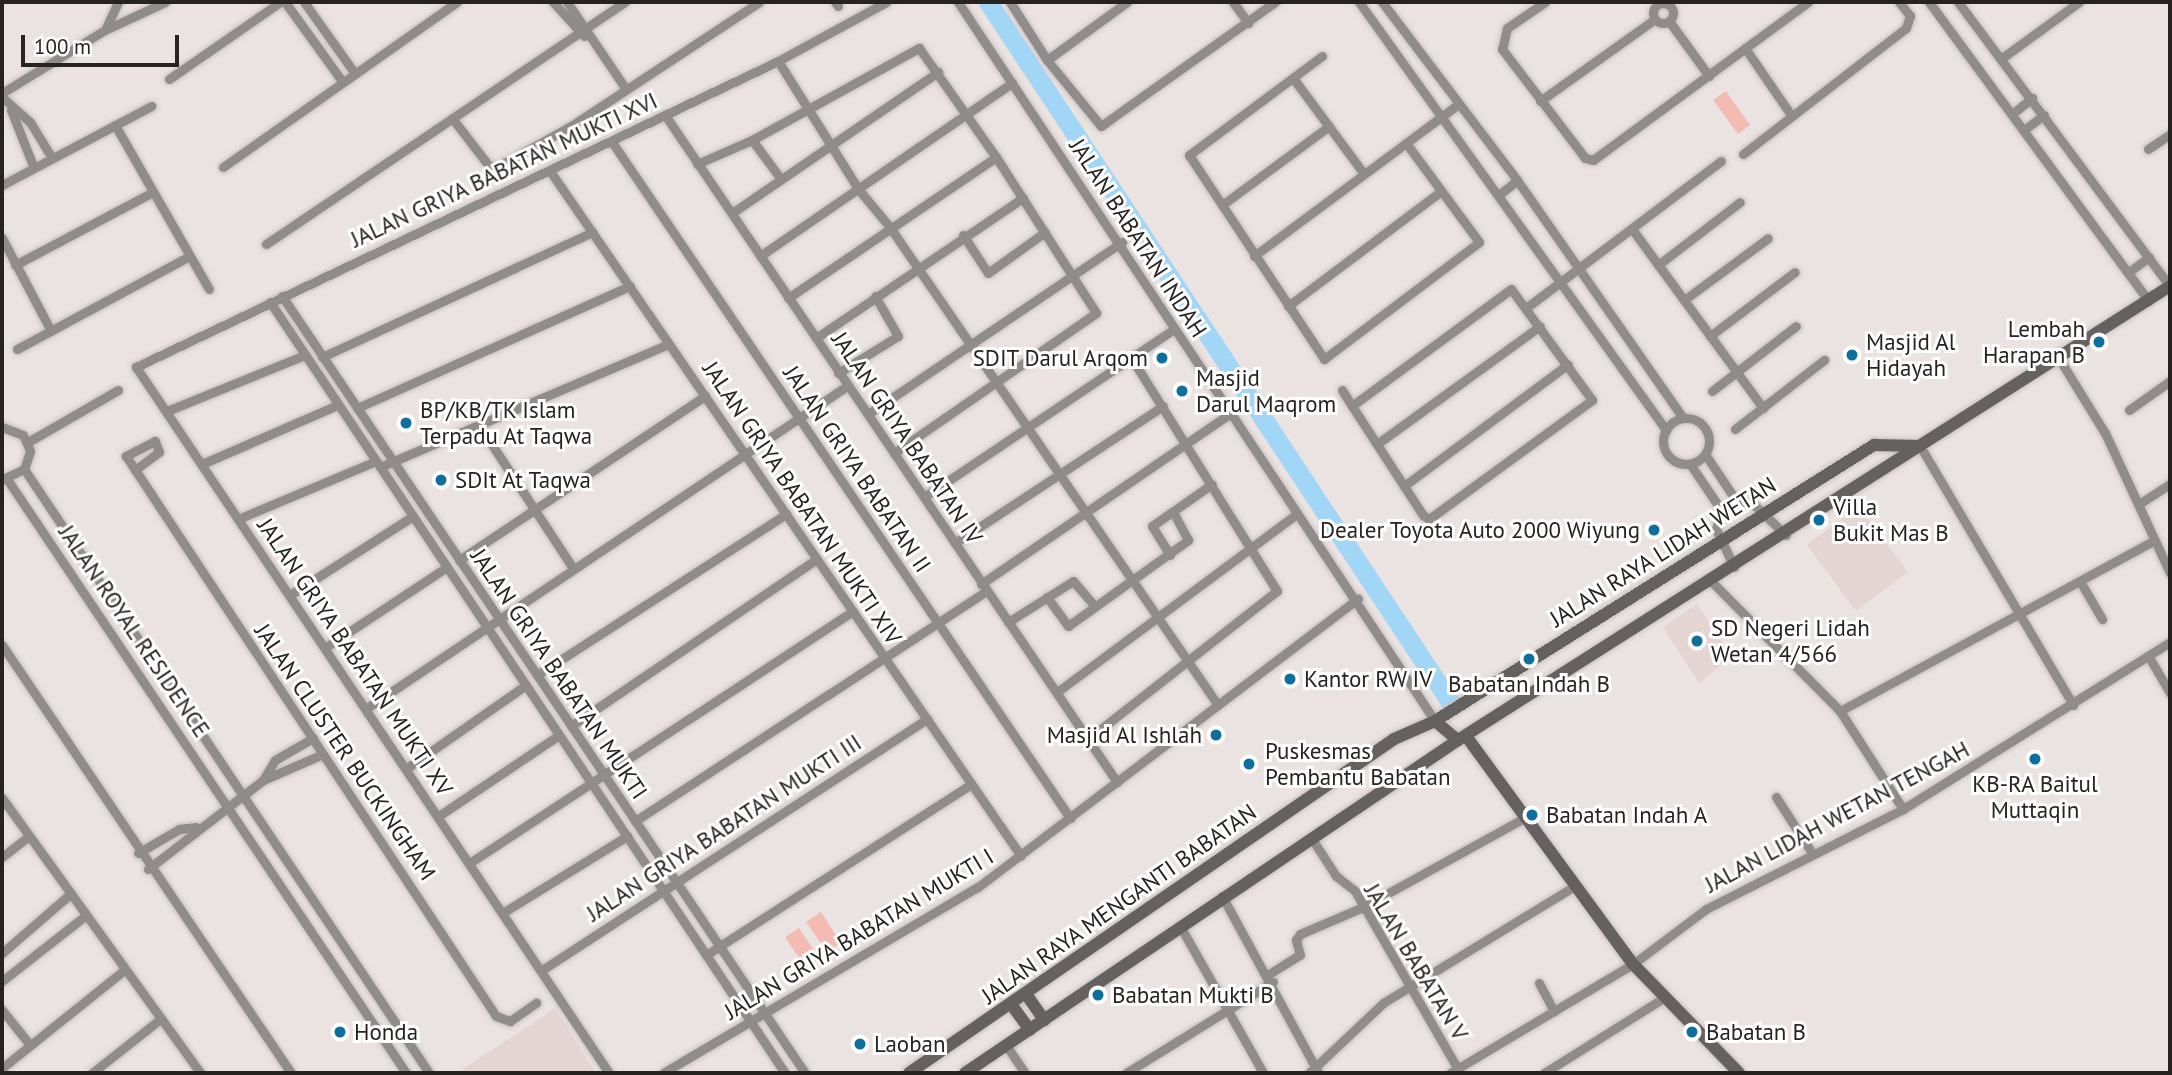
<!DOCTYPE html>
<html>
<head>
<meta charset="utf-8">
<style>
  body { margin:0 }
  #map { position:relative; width:2172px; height:1075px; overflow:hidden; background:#ebe3e2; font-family:"PT Sans",sans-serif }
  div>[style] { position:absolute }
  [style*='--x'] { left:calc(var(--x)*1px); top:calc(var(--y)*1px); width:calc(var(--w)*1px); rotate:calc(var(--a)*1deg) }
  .built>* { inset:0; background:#e5d5d2 }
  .green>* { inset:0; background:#f3bbb2 }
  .river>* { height:19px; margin:-9.5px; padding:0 9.5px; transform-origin:9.5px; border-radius:9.5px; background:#a2d6f7 }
  .roads { filter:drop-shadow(0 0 2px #c8c0bf) drop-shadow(0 0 2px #c8c0bf) }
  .street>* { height:9px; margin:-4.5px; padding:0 4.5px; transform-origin:4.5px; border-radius:4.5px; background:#8f8c8b }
  .street>.ring { margin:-4.5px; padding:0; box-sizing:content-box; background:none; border:9px solid #8f8c8b; border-radius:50% }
  .secondary>* { height:12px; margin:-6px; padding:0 6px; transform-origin:6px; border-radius:6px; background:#666161 }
  .dots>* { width:19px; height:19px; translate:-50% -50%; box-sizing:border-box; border:4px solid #fff; border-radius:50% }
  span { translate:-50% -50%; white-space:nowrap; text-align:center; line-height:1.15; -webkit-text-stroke:6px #fff; paint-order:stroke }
  .street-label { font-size:23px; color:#262322 }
  .poi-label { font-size:23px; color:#262322 }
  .right { translate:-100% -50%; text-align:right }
  .left { translate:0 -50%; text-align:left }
  .frame { position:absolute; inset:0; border:4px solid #262322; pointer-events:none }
  .scale { position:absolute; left:21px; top:35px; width:158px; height:32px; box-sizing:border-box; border:4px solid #262322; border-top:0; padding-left:9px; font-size:21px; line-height:24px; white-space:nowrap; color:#262322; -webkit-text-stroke:5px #fff; paint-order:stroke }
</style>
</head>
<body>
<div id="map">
  <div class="built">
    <i style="clip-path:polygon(1858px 506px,1908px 572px,1856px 611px,1807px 545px)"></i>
    <i style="clip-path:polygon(1697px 604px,1732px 656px,1699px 683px,1663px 627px)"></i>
    <i style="clip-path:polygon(555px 1008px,596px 1073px,457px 1073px,544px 1016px)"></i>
  </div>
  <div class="green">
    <i style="clip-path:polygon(1726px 91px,1750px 125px,1738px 134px,1713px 100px)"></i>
    <i style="clip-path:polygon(821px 912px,841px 943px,827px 952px,806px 922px)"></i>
    <i style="clip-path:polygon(799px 928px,820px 959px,806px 968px,785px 937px)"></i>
  </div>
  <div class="river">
    <i style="--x:988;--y:2;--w:840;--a:56.56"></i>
  </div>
  <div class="roads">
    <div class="street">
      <i style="--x:285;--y:2;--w:97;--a:54.2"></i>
      <i style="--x:304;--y:2;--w:86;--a:54.5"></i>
      <i style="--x:553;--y:2;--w:46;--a:47.6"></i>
      <i style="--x:567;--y:2;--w:105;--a:55.9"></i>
      <i style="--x:835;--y:2;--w:5;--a:53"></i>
      <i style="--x:958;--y:2;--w:863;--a:56.44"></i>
      <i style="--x:1010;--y:2;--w:69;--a:57.5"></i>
      <i style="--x:1047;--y:60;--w:85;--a:50.7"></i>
      <i style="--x:1101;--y:126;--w:214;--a:-35.5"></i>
      <i style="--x:1233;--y:2;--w:26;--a:54"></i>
      <i style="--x:1359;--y:2;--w:527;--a:54.35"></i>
      <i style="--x:1382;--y:2;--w:223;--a:52.8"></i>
      <i style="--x:1517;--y:180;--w:290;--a:55.1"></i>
      <i style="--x:1545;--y:2;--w:46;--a:145.6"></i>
      <i style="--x:1507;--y:28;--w:22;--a:103"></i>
      <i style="--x:1502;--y:49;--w:137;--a:52.7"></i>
      <i style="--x:1585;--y:158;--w:8;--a:14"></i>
      <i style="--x:1593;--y:160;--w:267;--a:-36.3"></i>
      <i style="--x:1929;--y:2;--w:371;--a:53.7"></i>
      <i style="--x:1958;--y:2;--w:354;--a:53.3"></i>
      <i class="ring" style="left:1653px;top:3px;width:11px;height:11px"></i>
      <i style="--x:1669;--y:21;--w:68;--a:54"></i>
      <i style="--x:105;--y:30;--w:31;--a:-65"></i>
      <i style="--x:1745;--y:48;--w:81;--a:55.5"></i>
      <i style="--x:1322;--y:56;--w:166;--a:143.3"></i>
      <i style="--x:1189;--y:155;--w:245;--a:56.5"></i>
      <i style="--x:1324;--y:359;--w:194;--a:-37"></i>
      <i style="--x:1479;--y:242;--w:123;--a:-126.4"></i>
      <i style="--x:2002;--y:58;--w:95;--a:-36"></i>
      <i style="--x:1047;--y:60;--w:99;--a:-35.9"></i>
      <i style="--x:778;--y:61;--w:152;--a:57.9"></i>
      <i style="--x:859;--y:190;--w:47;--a:50.2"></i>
      <i style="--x:889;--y:226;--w:581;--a:55.52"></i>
      <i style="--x:1293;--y:78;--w:119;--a:53.5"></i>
      <i style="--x:169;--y:79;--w:135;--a:-34.7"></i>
      <i style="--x:2;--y:93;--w:121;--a:-31.5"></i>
      <i style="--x:105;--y:30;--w:66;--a:-25"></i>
      <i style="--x:2;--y:97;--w:38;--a:42"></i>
      <i style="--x:30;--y:122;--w:42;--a:58.6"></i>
      <i style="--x:1540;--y:101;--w:141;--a:-35.5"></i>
      <i style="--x:11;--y:110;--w:62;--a:68.4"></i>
      <i style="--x:2012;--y:114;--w:26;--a:-39"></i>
      <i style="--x:665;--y:115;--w:806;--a:55.88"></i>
      <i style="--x:452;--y:118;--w:61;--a:52.4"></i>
      <i style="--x:489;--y:166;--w:10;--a:0"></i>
      <i style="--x:499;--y:166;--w:82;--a:-29.1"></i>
      <i style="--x:571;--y:126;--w:225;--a:-33.4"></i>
      <i style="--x:115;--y:125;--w:189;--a:60.2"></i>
      <i style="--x:2024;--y:130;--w:25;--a:-37"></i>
      <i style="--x:752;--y:140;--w:49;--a:53.4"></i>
      <i style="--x:612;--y:142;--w:817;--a:55.88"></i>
      <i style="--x:2148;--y:149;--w:27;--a:-34"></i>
      <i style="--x:1743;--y:154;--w:206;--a:-37.7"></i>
      <i style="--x:1906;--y:28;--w:13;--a:-72"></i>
      <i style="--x:1910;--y:16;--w:18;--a:-128"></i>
      <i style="--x:697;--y:164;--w:60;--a:-23.6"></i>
      <i style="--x:752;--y:140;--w:191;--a:-28.9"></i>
      <i style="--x:919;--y:48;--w:133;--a:54.8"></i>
      <i style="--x:996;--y:157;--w:185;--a:57.3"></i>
      <i style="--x:1096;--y:313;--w:246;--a:145.3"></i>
      <i style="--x:223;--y:167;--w:286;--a:-35.2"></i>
      <i style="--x:550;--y:171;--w:831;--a:55.49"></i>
      <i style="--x:2;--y:185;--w:169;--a:-27.9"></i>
      <i style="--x:1500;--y:194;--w:22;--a:-39"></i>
      <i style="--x:1222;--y:205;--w:133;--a:-36.4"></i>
      <i style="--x:732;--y:213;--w:250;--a:-34.4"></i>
      <i style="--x:1632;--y:229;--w:222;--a:53.8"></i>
      <i style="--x:963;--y:235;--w:45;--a:56.7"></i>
      <i style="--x:988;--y:273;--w:70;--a:-35.7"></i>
      <i style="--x:2;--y:238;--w:105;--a:62.2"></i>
      <i style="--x:266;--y:244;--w:433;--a:-34"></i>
      <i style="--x:760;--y:256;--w:306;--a:-34.5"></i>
      <i style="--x:1254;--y:256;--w:255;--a:-36.6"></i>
      <i style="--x:15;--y:265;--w:156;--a:-27.9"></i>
      <i style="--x:1658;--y:265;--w:103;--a:-37.5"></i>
      <i style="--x:2129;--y:272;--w:25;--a:-37"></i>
      <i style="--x:282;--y:296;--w:937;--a:56.06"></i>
      <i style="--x:788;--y:298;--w:251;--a:-34.1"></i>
      <i style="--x:1684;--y:300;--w:104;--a:-36.4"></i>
      <i style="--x:270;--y:302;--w:927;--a:56.26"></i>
      <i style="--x:1288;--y:306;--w:191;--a:-36.9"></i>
      <i style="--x:1526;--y:308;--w:244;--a:-37"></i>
      <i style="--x:1710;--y:336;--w:106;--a:-37"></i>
      <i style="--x:816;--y:338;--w:250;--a:-34.1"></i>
      <i style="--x:17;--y:349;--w:196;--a:-28.3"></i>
      <i style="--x:322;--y:357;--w:298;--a:-24.8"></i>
      <i style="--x:2058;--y:357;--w:89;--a:58.3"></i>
      <i style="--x:2105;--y:433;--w:154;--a:65.1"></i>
      <i style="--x:838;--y:373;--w:70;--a:-31.7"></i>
      <i style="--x:898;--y:336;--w:46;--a:-119.9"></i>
      <i style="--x:1342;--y:390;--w:19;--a:58"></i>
      <i style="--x:1352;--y:406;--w:95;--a:57"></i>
      <i style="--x:1404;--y:486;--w:35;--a:57"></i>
      <i style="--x:1423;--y:515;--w:7;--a:34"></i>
      <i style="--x:1429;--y:519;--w:202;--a:-36.1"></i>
      <i style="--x:1592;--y:400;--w:137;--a:-126.1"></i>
      <i style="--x:1511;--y:289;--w:197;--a:143.7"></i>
      <i style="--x:1712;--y:391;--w:106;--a:-37.7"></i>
      <i style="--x:357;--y:408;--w:299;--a:-24.1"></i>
      <i style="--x:2129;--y:410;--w:50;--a:-35.3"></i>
      <i style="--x:167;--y:411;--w:149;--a:-22.1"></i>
      <i style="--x:868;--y:414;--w:307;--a:-34.1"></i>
      <i class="ring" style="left:1663px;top:418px;width:37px;height:37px"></i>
      <i style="--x:479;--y:425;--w:171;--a:56.7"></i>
      <i style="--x:2;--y:427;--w:22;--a:21"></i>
      <i style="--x:23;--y:435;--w:17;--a:66"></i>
      <i style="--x:30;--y:451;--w:19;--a:108"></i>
      <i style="--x:24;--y:469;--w:23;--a:155"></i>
      <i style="--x:1735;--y:429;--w:113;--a:-37.8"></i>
      <i style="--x:28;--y:442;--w:104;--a:-30"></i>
      <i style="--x:1377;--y:444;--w:201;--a:-35.9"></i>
      <i style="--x:1920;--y:446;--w:301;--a:59.4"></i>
      <i style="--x:1705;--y:454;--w:58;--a:56.3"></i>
      <i style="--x:202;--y:464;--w:148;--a:-23.5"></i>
      <i style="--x:1690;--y:464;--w:57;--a:55.8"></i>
      <i style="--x:380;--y:467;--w:314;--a:-23.1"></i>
      <i style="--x:24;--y:469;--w:727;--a:56.16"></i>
      <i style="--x:135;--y:470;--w:30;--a:-37"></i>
      <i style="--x:159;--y:452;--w:12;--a:-110"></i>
      <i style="--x:155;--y:441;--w:33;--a:153"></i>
      <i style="--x:126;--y:456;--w:671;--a:56.55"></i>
      <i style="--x:496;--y:1016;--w:15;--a:20"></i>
      <i style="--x:510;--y:1021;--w:32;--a:-35"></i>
      <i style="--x:7;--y:479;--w:716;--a:56.11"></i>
      <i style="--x:1404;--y:486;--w:204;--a:-36.6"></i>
      <i style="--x:924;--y:497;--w:301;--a:-33.9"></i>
      <i style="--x:2139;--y:504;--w:37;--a:-33"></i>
      <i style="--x:238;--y:519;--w:150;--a:-22.8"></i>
      <i style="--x:955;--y:543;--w:249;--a:-33.4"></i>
      <i style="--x:1170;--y:555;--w:34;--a:-122"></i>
      <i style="--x:1152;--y:526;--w:73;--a:-35"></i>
      <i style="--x:459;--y:560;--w:296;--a:-33.7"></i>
      <i style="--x:1734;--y:567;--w:42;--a:-115.3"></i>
      <i style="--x:1716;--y:529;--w:19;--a:-72"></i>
      <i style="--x:1722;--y:511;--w:17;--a:-31"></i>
      <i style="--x:1737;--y:502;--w:14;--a:0"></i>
      <i style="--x:1751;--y:502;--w:48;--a:43.3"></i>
      <i style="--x:1711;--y:581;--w:183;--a:45.2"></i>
      <i style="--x:1840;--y:711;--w:117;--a:57.3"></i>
      <i style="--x:2081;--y:583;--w:42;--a:59.7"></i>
      <i style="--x:981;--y:584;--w:301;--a:-34.4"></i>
      <i style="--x:290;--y:595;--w:146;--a:-32.7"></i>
      <i style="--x:1047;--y:597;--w:36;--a:54"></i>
      <i style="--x:1068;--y:626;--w:148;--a:-35.6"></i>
      <i style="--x:1188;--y:540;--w:32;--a:-118"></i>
      <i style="--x:1008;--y:622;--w:77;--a:-32.2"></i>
      <i style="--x:1073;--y:581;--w:33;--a:49"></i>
      <i style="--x:2;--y:645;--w:516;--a:55.97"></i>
      <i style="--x:326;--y:647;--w:145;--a:-33.5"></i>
      <i style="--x:2149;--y:657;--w:42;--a:59.7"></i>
      <i style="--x:537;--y:675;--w:297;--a:-32.9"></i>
      <i style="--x:1057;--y:692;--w:299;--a:-36.6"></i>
      <i style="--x:367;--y:708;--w:578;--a:-33.86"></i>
      <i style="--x:1840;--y:711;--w:358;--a:-28.5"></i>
      <i style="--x:571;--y:726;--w:297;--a:-34.2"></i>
      <i style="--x:1088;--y:739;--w:240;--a:-38.1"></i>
      <i style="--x:1277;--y:591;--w:276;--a:-122"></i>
      <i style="--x:407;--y:768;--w:145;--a:-34.9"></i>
      <i style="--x:263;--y:780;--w:23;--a:-59"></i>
      <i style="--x:275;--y:760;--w:44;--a:-30.1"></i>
      <i style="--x:1776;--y:797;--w:67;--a:57.3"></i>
      <i style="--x:2;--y:798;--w:339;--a:54.2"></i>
      <i style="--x:440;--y:815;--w:143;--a:-33.9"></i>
      <i style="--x:635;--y:821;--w:420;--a:-33.2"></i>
      <i style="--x:1312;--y:839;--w:44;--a:57"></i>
      <i style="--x:1336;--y:876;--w:24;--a:38"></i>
      <i style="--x:1355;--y:891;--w:210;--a:60"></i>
      <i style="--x:138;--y:853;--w:48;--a:-30.3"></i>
      <i style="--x:179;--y:829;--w:17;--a:-7"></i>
      <i style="--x:2;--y:857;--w:33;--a:-38"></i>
      <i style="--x:471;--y:862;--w:457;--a:-33.3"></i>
      <i style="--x:148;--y:869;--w:145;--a:-37.7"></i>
      <i style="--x:263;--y:780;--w:65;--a:-23.4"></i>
      <i style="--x:1222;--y:896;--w:200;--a:61.4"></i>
      <i style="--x:504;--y:912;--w:145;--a:-31.7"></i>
      <i style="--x:1180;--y:926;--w:169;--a:60.5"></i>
      <i style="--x:2;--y:953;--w:89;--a:-40.9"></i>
      <i style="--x:706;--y:955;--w:315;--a:-32.8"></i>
      <i style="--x:542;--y:970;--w:460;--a:-33.1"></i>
      <i style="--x:1269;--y:974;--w:36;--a:-32"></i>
      <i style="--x:1300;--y:955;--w:16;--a:-105"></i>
      <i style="--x:1296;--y:940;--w:7;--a:-56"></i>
      <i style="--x:1300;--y:934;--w:69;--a:-23.2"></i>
      <i style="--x:1363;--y:907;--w:184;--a:-28.9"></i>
      <i style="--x:2;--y:981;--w:105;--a:-38.1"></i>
      <i style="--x:1539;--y:983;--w:32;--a:62"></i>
      <i style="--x:2;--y:1010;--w:45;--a:51.3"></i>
      <i style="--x:1006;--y:1045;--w:34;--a:56"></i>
      <i style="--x:2;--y:1068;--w:155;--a:-38.7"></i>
      <i style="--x:92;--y:1073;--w:85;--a:-38.3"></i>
      <i style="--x:609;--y:1073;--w:850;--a:-123.82"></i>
      <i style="--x:136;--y:367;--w:711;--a:-25.48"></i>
      <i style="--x:778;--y:61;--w:123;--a:-28.6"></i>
      <i style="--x:663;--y:1073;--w:366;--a:-30.6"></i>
      <i style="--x:978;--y:887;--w:477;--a:-37.2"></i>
      <i style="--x:1126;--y:1073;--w:173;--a:-31.8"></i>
      <i style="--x:1309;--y:1073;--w:102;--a:-43.4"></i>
      <i style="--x:1383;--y:1003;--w:225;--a:-31.4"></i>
      <i style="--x:1450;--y:1073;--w:213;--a:-30.8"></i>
      <i style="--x:1633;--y:964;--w:91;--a:-37"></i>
      <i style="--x:1706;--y:909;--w:221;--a:-26.9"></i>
      <i style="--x:1903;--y:809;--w:315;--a:-32"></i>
      <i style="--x:1544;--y:1073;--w:143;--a:-32.1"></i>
    </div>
    <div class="secondary">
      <i style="--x:1435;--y:721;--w:30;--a:40"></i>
      <i style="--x:1466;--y:736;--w:283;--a:53.8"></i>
      <i style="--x:1633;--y:964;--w:152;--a:45.8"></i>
      <i style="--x:1026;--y:994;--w:32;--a:55"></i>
      <i style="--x:1011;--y:1004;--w:32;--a:54"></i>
      <i style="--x:909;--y:1073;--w:589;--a:-34.55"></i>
      <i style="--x:1394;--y:739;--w:45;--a:-23.7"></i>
      <i style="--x:1435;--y:721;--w:519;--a:-32.16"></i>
      <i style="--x:1874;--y:445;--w:46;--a:1.2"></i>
      <i style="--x:965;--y:1073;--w:595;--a:-34.04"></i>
      <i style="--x:1458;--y:740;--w:844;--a:-32.52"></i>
    </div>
  </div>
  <div class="dots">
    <i style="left:2099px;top:342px;background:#0d6f9d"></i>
    <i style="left:1852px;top:355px;background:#0d6f9d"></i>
    <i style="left:1162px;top:358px;background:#0d6f9d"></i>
    <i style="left:1182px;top:391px;background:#0d6f9d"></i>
    <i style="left:406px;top:423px;background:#0d6f9d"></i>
    <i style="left:441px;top:480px;background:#0d6f9d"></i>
    <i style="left:1819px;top:520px;background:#0d6f9d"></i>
    <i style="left:1654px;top:530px;background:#0d6f9d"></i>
    <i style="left:1697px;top:641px;background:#0d6f9d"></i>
    <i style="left:1529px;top:659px;background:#0d6f9d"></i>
    <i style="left:1290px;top:679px;background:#0d6f9d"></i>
    <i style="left:1216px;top:735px;background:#0d6f9d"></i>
    <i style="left:2035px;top:759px;background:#0d6f9d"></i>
    <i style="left:1249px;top:764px;background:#0d6f9d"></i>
    <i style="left:1532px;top:815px;background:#0d6f9d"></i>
    <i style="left:1098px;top:995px;background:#0d6f9d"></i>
    <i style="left:340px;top:1032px;background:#0d6f9d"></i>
    <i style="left:1692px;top:1032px;background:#0d6f9d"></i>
    <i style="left:860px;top:1044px;background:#0d6f9d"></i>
  </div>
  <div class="street-label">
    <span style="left:504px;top:170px;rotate:-25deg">JALAN GRIYA BABATAN MUKTI XVI</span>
    <span style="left:1138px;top:238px;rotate:57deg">JALAN BABATAN INDAH</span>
    <span style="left:907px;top:438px;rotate:56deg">JALAN GRIYA BABATAN IV</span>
    <span style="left:857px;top:469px;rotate:56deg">JALAN GRIYA BABATAN II</span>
    <span style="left:802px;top:503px;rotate:56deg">JALAN GRIYA BABATAN MUKTI XIV</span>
    <span style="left:1663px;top:552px;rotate:-32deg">JALAN RAYA LIDAH WETAN</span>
    <span style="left:134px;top:631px;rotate:56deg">JALAN ROYAL RESIDENCE</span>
    <span style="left:355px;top:657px;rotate:56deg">JALAN GRIYA BABATAN MUKTI XV</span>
    <span style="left:559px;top:674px;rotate:56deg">JALAN GRIYA BABATAN MUKTI</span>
    <span style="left:345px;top:752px;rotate:56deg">JALAN CLUSTER BUCKINGHAM</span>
    <span style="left:1837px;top:817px;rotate:-28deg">JALAN LIDAH WETAN TENGAH</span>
    <span style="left:724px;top:828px;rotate:-33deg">JALAN GRIYA BABATAN MUKTI III</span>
    <span style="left:1119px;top:904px;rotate:-35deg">JALAN RAYA MENGANTI BABATAN</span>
    <span style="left:859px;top:934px;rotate:-31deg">JALAN GRIYA BABATAN MUKTI I</span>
    <span style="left:1416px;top:962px;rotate:59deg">JALAN BABATAN V</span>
  </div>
  <div class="poi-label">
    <span class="right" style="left:2085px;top:342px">Lembah<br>Harapan B</span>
    <span class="left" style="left:1866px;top:355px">Masjid Al<br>Hidayah</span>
    <span class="right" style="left:1148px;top:358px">SDIT Darul Arqom</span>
    <span class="left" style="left:1196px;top:391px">Masjid<br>Darul Maqrom</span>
    <span class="left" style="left:420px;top:423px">BP/KB/TK Islam<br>Terpadu At Taqwa</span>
    <span class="left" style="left:455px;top:480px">SDIt At Taqwa</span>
    <span class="left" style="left:1833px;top:520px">Villa<br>Bukit Mas B</span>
    <span class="right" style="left:1640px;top:530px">Dealer Toyota Auto 2000 Wiyung</span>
    <span class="left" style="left:1711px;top:641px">SD Negeri Lidah<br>Wetan 4/566</span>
    <span class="left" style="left:1304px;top:679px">Kantor RW IV</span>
    <span style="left:1529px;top:684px">Babatan Indah B</span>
    <span class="right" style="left:1202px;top:735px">Masjid Al Ishlah</span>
    <span class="left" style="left:1265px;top:764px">Puskesmas<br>Pembantu Babatan</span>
    <span style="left:2035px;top:797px">KB-RA Baitul<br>Muttaqin</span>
    <span class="left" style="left:1546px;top:815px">Babatan Indah A</span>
    <span class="left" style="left:1112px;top:995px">Babatan Mukti B</span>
    <span class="left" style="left:354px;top:1032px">Honda</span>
    <span class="left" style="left:1706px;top:1032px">Babatan B</span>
    <span class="left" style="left:874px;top:1044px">Laoban</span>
  </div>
  <div class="frame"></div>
  <div class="scale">100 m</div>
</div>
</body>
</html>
